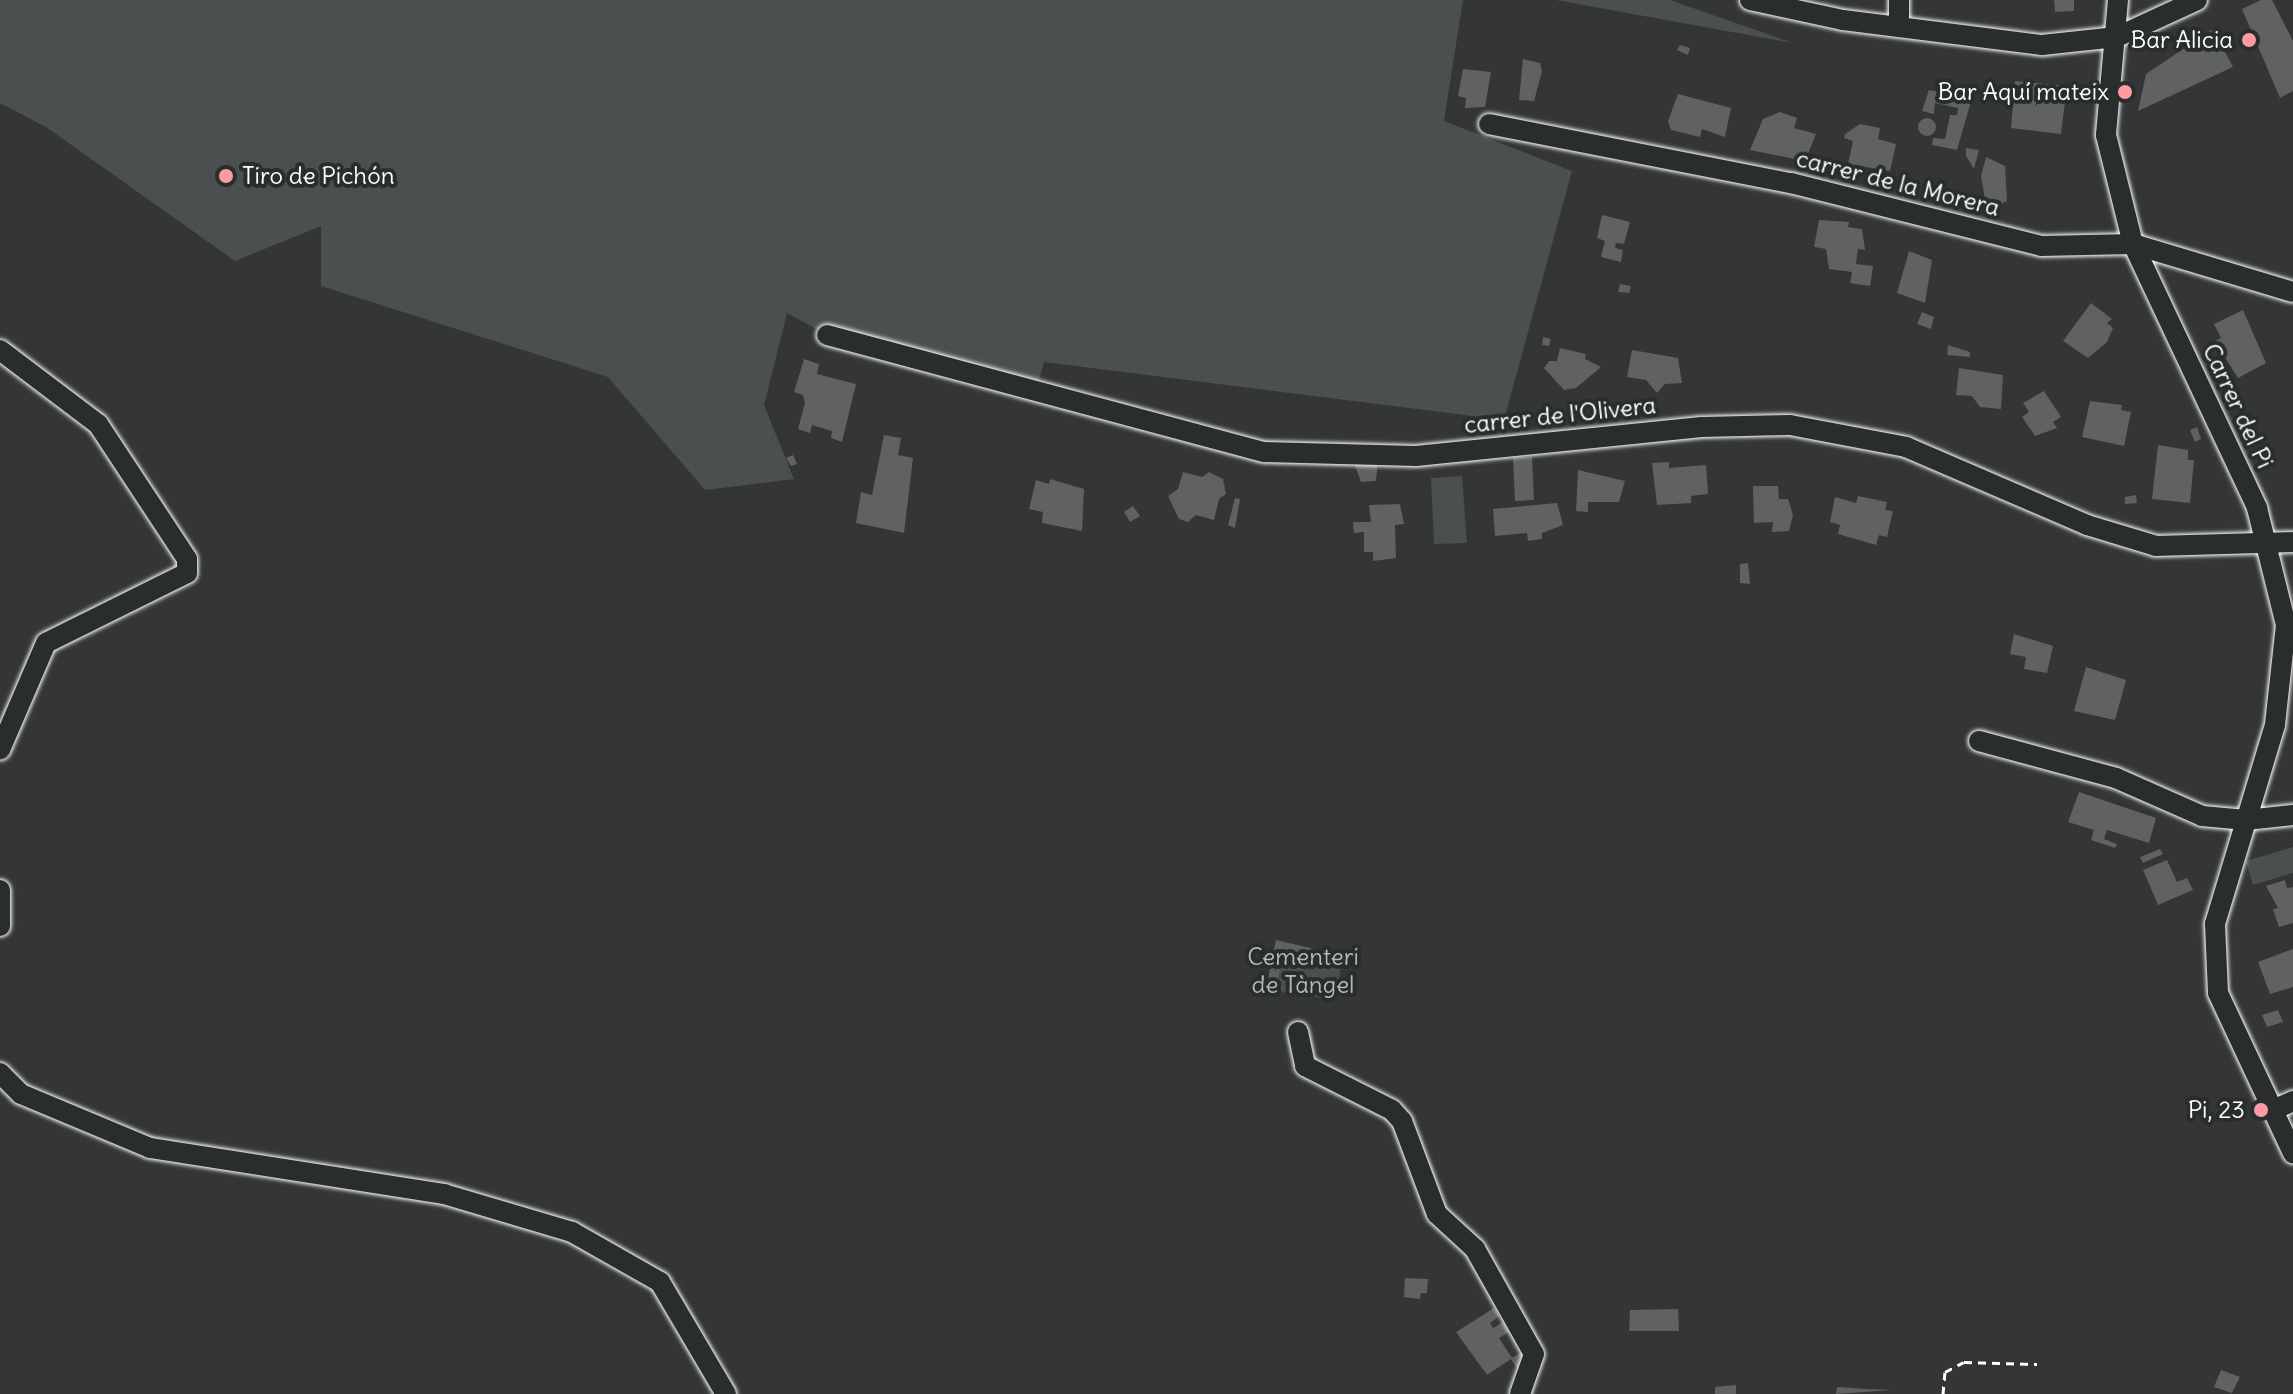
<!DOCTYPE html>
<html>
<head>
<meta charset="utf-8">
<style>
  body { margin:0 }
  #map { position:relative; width:2293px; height:1394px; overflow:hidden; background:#333536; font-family:Delius,sans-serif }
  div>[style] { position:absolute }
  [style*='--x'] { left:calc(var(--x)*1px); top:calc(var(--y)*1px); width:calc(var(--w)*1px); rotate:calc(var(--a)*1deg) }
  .green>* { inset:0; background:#4c4f50 }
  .building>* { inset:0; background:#5f6162 }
  .round { border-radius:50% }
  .path>* { height:3px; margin-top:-1.5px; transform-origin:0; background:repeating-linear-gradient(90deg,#fff 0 8px,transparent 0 14px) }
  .roads { filter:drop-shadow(0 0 2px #fff) drop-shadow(0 0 2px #fff) }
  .minor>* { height:20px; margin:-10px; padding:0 10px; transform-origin:10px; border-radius:10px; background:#2a2d2e }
  .dots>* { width:22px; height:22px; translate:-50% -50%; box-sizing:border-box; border:4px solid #2a2d2e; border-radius:50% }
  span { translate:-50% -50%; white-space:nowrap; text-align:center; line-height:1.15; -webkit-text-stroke:8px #2a2d2e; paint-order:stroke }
  .poi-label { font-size:24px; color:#fff }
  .right { translate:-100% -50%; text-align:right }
  .left { translate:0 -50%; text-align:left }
  .street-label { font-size:24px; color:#fff }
  .park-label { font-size:24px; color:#b7b9b9 }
</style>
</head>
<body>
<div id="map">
  <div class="green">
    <i style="clip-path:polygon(0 0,1463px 0,1444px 121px,1572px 171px,1504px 420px,1044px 362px,1036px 391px,827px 335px,787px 313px,764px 405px,794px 479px,705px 490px,608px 377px,321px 286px,321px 226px,235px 261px,46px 127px,0 103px)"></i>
    <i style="clip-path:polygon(1556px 0,1670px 0,1793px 43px)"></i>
    <i style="clip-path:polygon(1462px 476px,1467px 543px,1434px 544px,1431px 478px)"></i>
    <i style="clip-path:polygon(2293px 847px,2293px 873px,2253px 885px,2246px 861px)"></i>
    <i style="clip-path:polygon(1276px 940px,1343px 956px,1335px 1000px,1266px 990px)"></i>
  </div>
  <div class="building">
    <i style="clip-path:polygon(2054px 0,2074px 0,2074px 11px,2055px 12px)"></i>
    <i style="clip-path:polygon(2261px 0,2272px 0,2293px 41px,2293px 91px,2280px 98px,2242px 9px)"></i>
    <i style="clip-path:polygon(2213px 29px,2233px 67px,2138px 111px,2146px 74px)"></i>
    <i style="clip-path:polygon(1680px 45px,1690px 48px,1688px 55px,1677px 50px)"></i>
    <i style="clip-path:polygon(1523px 59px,1540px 63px,1542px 71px,1534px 101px,1519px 100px)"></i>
    <i style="clip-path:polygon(1463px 69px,1491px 72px,1485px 107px,1465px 108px,1466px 98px,1458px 96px)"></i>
    <i style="clip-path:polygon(2015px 81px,2067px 86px,2061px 134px,2011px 128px)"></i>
    <i style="clip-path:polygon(1929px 90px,1972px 98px,1957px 150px,1932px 145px,1933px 138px,1945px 139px,1950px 115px,1957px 115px,1958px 108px,1935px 103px,1934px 114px,1922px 111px)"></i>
    <i style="clip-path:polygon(1678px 94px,1731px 108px,1725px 137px,1702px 129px,1700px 137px,1671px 130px,1668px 121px)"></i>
    <i style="clip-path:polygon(1780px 112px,1797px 118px,1794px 128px,1816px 134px,1805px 161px,1750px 150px,1763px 119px)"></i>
    <i class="round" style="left:1918px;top:118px;width:18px;height:18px"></i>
    <i style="clip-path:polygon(1860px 124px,1880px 128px,1878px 139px,1896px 144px,1890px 171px,1848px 164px,1853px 141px,1844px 138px,1845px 134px)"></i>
    <i style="clip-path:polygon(1966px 148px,1979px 150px,1974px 169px,1966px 156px)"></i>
    <i style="clip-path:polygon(1986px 157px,2005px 166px,2007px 201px,1987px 211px,1981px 176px)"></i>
    <i style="clip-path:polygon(1602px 215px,1630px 222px,1624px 244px,1616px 243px,1615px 248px,1623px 250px,1621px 262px,1601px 257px,1605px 241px,1597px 238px)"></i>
    <i style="clip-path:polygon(1819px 220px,1849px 222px,1848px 227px,1862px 229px,1865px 250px,1858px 249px,1856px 264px,1873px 266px,1870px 286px,1850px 283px,1852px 272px,1829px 269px,1826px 249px,1814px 247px)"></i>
    <i style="clip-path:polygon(1909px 251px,1932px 260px,1925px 303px,1897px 293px)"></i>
    <i style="clip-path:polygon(1620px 284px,1631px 286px,1629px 293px,1618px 292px)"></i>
    <i style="clip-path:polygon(2091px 303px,2112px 319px,2107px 323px,2113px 328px,2107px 342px,2088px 358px,2063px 341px)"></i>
    <i style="clip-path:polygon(2243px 310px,2266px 363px,2238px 378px,2215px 341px,2221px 338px,2214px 324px)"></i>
    <i style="clip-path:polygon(1922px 312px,1934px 317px,1931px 329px,1917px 324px)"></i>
    <i style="clip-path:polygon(1543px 337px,1551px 339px,1549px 346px,1542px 345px)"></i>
    <i style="clip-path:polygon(1948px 345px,1970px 352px,1970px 357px,1947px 355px)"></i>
    <i style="clip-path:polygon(1560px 348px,1586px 354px,1585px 359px,1601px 367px,1576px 388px,1564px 390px,1544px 368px,1549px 361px,1557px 361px)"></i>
    <i style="clip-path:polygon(1632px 350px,1678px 358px,1682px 383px,1665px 384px,1657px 393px,1646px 380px,1627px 377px)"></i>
    <i style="clip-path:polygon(804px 359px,819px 364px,817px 374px,856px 384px,842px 442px,831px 438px,832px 431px,812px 425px,810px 433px,798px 429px,805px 403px,803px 395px,794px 392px)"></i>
    <i style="clip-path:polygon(1959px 368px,2003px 375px,2001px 409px,1980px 407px,1972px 396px,1956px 395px)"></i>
    <i style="clip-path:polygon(2044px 391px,2061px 417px,2053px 422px,2057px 428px,2035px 436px,2022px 417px,2029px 412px,2023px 403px)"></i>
    <i style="clip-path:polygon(2090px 401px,2122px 405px,2121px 410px,2131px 412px,2124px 446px,2082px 437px)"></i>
    <i style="clip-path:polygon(2197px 427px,2201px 439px,2195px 442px,2190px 430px)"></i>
    <i style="clip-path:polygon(884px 435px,901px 438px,898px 455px,913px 458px,904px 533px,856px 523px,861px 492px,872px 495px)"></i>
    <i style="clip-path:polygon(2158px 445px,2188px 450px,2188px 460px,2194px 460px,2190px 503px,2152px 499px)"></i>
    <i style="clip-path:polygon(793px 455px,797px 464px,791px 466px,786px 458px)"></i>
    <i style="clip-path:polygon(1532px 457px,1534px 500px,1515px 501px,1513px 458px)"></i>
    <i style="clip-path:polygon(1353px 460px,1378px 460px,1376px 481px,1361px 482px)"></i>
    <i style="clip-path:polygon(1669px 462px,1669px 468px,1706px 465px,1708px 494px,1691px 496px,1691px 503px,1657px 505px,1652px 463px)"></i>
    <i style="clip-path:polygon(1578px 470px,1625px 481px,1619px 502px,1588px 502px,1588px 512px,1576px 511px)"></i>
    <i style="clip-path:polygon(1183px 472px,1202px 477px,1209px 472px,1223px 479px,1226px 494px,1219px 499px,1214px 520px,1196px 515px,1188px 522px,1179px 519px,1168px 496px,1178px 489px)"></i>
    <i style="clip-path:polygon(1050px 479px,1084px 489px,1082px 531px,1042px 523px,1043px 512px,1029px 509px,1036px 480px,1049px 484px)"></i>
    <i style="clip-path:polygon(1753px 486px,1778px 486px,1779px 499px,1788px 499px,1793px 515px,1789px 531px,1772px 532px,1773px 522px,1754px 523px)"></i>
    <i style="clip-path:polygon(2136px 495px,2137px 503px,2125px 504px,2125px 497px)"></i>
    <i style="clip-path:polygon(1858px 496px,1887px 502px,1885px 510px,1893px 511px,1887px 537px,1879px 535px,1876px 545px,1838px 534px,1840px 525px,1830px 522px,1835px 497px,1856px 503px)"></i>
    <i style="clip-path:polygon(1235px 498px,1240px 499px,1235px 528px,1228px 525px)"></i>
    <i style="clip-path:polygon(1557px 503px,1563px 525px,1542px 533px,1542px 539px,1528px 541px,1527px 533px,1495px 536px,1493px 509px)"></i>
    <i style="clip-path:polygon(1400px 504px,1404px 524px,1395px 525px,1396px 558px,1373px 561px,1373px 552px,1364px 552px,1364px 532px,1354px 533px,1353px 522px,1371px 522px,1369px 505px)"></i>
    <i style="clip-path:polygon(1133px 506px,1140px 516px,1130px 522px,1124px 512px)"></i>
    <i style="clip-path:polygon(1748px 563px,1750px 584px,1740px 583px,1740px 564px)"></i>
    <i style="clip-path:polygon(2014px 634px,2053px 646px,2047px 673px,2024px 669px,2026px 657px,2010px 654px)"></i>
    <i style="clip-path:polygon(2086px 667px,2126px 680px,2115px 720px,2074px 711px)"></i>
    <i style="clip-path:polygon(2079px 792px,2156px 818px,2149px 843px,2107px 830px,2104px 839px,2117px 844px,2115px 848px,2091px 840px,2094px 830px,2068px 822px)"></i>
    <i style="clip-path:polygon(2160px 849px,2163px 854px,2143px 863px,2140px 857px)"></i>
    <i style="clip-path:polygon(2167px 860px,2177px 882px,2187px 878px,2193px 890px,2158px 905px,2143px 870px)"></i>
    <i style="clip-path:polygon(2285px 880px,2287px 888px,2293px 887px,2293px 923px,2279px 927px,2273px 909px,2278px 908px,2266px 886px)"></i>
    <i style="clip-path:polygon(1276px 940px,1343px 956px,1341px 963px,1284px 950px,1275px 991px,1266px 990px)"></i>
    <i style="clip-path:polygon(2293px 949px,2293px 987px,2270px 994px,2258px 962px)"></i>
    <i style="clip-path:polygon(2278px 1010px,2283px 1022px,2267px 1027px,2262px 1015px)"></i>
    <i style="clip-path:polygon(1405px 1278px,1428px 1279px,1427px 1293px,1421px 1293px,1420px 1299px,1404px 1297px)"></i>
    <i style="clip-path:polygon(1494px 1308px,1499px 1316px,1490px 1323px,1493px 1328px,1503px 1322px,1509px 1332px,1499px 1338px,1512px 1358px,1523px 1351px,1527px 1357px,1520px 1373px,1511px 1359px,1487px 1375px,1456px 1332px)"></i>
    <i style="clip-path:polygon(1678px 1309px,1679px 1331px,1629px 1331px,1630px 1310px)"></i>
    <i style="clip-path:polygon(2221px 1370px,2240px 1377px,2232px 1393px,2214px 1387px)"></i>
    <i style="clip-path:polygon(1736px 1385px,1736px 1394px,1715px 1394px,1715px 1387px)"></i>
    <i style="clip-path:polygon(1837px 1387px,1866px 1389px,1892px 1390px,1836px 1394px)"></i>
  </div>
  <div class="path">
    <i style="--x:1943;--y:1394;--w:22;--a:-85"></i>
    <i style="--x:1945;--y:1372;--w:21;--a:-28"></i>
    <i style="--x:1964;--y:1362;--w:73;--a:1.6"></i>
  </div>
  <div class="roads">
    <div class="minor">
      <i style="--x:1750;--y:0;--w:95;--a:12.1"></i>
      <i style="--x:1843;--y:20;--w:201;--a:7.2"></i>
      <i style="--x:2042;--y:45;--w:75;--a:-6.1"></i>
      <i style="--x:2117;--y:37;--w:88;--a:-24.8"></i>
      <i style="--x:2118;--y:0;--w:136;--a:95.1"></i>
      <i style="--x:2106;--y:135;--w:112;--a:76.1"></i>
      <i style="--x:2133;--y:244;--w:292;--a:64.8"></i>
      <i style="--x:2257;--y:508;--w:121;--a:76.1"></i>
      <i style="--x:2286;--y:625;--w:101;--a:96.3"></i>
      <i style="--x:2275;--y:725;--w:208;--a:106.8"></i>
      <i style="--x:2215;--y:924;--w:69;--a:87.5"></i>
      <i style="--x:2218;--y:993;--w:177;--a:64.9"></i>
      <i style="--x:1899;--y:27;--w:27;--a:-90"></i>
      <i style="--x:1489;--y:124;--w:308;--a:11.1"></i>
      <i style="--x:1791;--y:183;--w:258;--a:14.1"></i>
      <i style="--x:2041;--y:246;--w:92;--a:-1.2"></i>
      <i style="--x:2133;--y:244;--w:167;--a:16.7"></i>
      <i style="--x:827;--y:335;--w:452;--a:15"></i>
      <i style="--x:1264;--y:452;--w:152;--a:1.5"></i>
      <i style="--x:1416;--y:456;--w:287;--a:-5.8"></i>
      <i style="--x:1702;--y:427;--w:88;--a:-1.3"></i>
      <i style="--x:1790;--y:425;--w:118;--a:10.7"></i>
      <i style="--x:1906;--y:447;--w:197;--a:23.3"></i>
      <i style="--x:2087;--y:525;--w:72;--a:16.9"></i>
      <i style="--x:2156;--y:546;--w:137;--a:-1.7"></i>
      <i style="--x:0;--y:350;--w:123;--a:37.1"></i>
      <i style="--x:98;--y:424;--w:162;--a:56.6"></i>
      <i style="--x:187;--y:559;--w:14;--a:90"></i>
      <i style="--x:187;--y:573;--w:157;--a:153.6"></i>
      <i style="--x:46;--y:643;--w:116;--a:113.3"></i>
      <i style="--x:1979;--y:741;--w:142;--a:15.1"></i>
      <i style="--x:2116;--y:778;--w:94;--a:23.8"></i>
      <i style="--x:2202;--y:816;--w:44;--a:5.2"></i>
      <i style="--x:2246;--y:820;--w:47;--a:-6.1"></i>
      <i style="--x:0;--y:890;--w:36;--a:90"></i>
      <i style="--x:1298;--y:1032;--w:35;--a:78"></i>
      <i style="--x:1305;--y:1066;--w:97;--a:26.8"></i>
      <i style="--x:1392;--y:1110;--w:15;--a:48"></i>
      <i style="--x:1402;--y:1121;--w:99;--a:69.4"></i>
      <i style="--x:1437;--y:1214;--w:52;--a:42.6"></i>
      <i style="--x:1475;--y:1249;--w:120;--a:60.7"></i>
      <i style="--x:1534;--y:1354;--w:42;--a:109.3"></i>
      <i style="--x:0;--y:1073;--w:30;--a:45"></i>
      <i style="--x:21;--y:1094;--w:140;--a:22.7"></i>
      <i style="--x:150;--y:1148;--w:298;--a:8.9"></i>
      <i style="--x:444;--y:1194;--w:134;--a:16.5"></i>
      <i style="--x:572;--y:1232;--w:101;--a:29.6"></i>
      <i style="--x:660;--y:1282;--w:130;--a:59.5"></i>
      <i style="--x:2273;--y:1110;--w:22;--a:-24"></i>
    </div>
  </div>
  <div class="dots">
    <i style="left:2249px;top:40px;background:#ff9aa2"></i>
    <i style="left:2125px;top:92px;background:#ff9aa2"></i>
    <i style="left:226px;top:176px;background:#ff9aa2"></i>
    <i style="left:2261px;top:1110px;background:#ff9aa2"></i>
  </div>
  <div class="poi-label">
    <span class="right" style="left:2233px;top:40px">Bar Alicia</span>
    <span class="right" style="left:2109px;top:92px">Bar Aquí mateix</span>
    <span class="left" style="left:242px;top:176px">Tiro de Pichón</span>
    <span class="right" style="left:2245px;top:1110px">Pi, 23</span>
  </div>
  <div class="street-label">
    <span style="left:1898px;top:183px;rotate:14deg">carrer de la Morera</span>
    <span style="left:2238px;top:406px;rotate:65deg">Carrer del Pi</span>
    <span style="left:1560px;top:415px;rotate:-6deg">carrer de l'Olivera</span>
  </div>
  <div class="park-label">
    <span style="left:1303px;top:971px">Cementeri<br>de Tàngel</span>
  </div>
</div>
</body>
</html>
